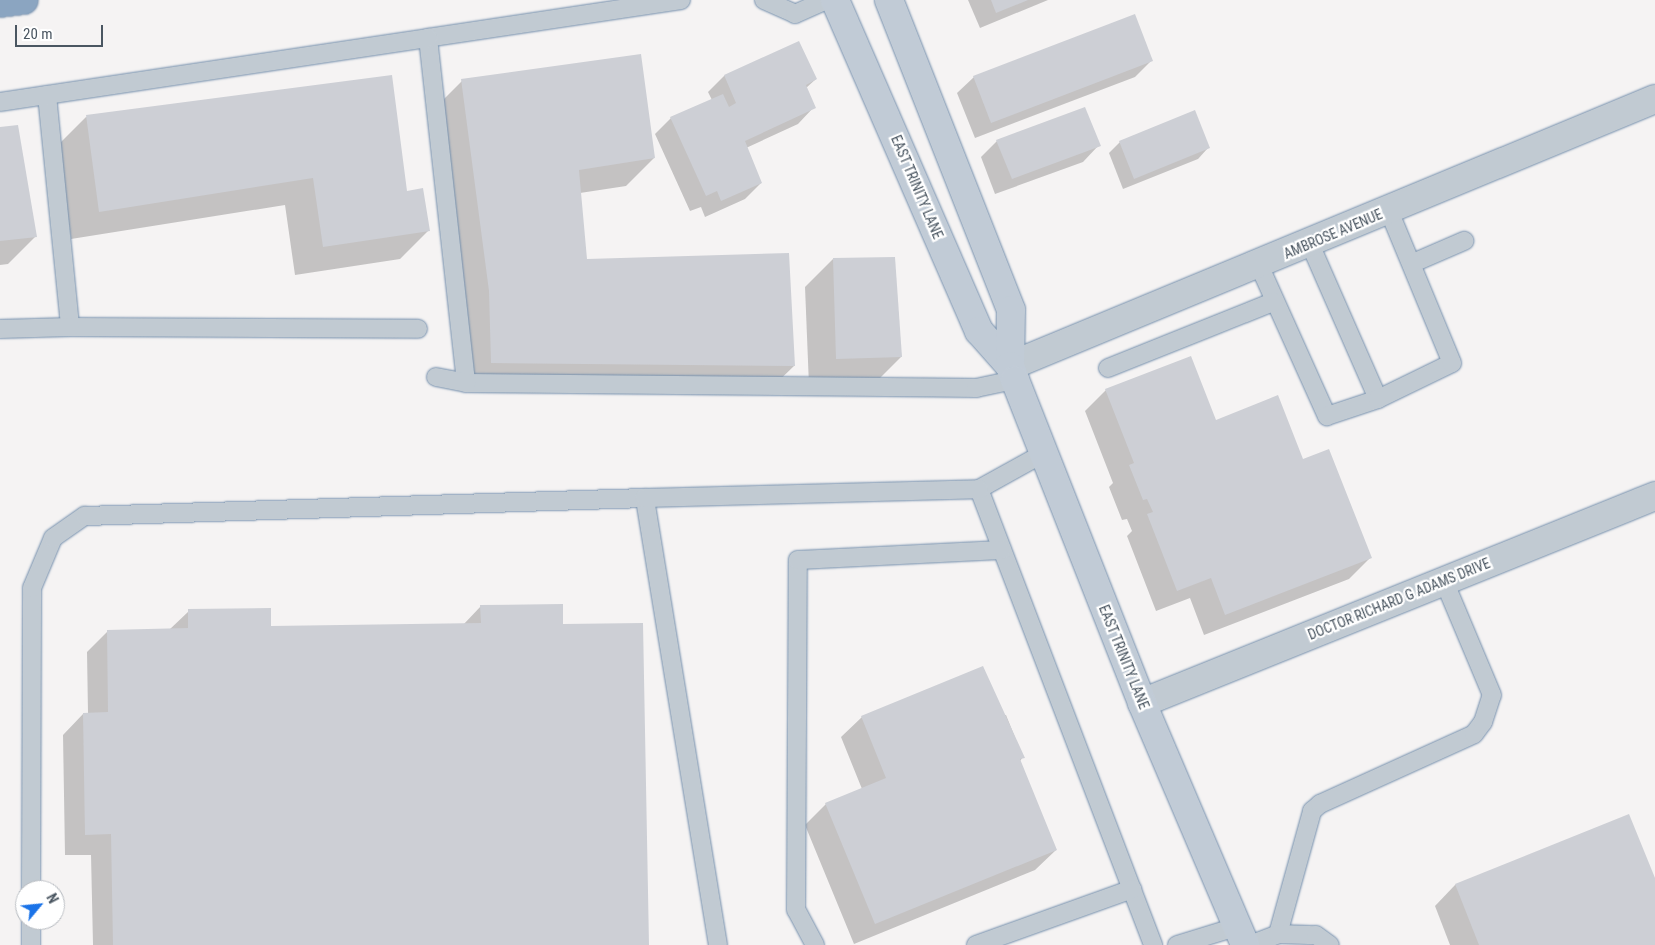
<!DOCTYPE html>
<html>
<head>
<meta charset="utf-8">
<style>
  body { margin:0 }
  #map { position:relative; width:1655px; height:945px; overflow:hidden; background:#f5f3f3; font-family:"Roboto Condensed",sans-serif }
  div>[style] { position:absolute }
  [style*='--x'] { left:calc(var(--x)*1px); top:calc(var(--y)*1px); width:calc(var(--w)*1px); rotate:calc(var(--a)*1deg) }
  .shadow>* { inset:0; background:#0003 }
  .building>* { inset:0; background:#cdcfd5 }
  .roads { filter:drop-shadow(0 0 1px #7690ad) drop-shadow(0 0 1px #7690ad) }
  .lane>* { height:18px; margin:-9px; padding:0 9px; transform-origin:9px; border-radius:9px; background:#c1cad2 }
  .street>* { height:28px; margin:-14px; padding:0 14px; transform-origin:14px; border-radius:14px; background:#c1cad2 }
  .secondary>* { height:28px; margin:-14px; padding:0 14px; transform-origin:14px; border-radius:14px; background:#c1cbd6 }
  .highway>* { height:28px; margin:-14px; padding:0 14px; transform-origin:14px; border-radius:14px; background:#8ba5c1 }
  span { translate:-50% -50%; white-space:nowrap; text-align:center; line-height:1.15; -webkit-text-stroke:4.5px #fff; paint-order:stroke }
  .street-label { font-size:14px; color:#4a5661 }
  .north { position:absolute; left:15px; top:880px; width:50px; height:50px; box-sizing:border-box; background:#fff; border:1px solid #b7bbc0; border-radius:50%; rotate:62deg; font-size:14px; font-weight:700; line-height:20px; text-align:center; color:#4a5661 }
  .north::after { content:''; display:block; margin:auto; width:18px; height:22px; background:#1a73e8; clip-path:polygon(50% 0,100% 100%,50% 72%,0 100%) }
  .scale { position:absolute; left:15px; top:25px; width:88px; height:22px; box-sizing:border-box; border:2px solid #4a5661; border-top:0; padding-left:6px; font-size:15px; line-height:18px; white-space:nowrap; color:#4a5661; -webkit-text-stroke:4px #fff; paint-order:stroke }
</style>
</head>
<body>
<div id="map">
  <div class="shadow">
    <i style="clip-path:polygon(968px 0,1048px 0,980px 28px)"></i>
    <i style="clip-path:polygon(798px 43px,816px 79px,806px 88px,814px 107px,798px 124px,746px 148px,761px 183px,745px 199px,705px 217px,701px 207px,690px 211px,655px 134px,671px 118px,712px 100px,708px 92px,724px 76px)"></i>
    <i style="clip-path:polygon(1152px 60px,1135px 77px,975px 138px,957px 93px,974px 77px)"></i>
    <i style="clip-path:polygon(462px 81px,654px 158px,626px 186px,580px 193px,585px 261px,794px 366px,765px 394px,463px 391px,434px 109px)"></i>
    <i style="clip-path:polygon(86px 117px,406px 192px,428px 231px,400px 259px,295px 275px,285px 205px,71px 239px,58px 145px)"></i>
    <i style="clip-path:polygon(0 129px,36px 236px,8px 264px,0 265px)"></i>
    <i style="clip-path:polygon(997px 141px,1099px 145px,1083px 162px,995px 194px,981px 157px)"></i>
    <i style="clip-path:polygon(1120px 142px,1208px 148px,1198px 159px,1123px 189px,1109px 153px)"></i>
    <i style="clip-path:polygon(833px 259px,901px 357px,873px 385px,809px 386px,805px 287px)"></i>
    <i style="clip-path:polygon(1106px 390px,1215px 422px,1302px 461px,1370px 558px,1349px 579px,1204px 635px,1190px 598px,1156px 611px,1127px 536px,1132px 531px,1127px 519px,1122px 520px,1109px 487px,1113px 483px,1085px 411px)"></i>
    <i style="clip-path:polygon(481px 606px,562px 625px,647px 945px,93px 945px,91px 855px,65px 855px,63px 735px,83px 714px,88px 714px,87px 652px,108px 631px,169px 630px,189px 611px,270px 627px,463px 625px)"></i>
    <i style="clip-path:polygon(1006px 715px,1023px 757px,1020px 761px,1056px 850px,1035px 870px,854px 944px,805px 825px,826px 804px,862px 789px,841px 737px,862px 717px)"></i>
    <i style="clip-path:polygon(1655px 881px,1655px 945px,1450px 945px,1435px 906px,1455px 885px)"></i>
  </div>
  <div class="building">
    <i style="clip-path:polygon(991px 0,1028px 0,996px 13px)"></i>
    <i style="clip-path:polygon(1135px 14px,1153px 61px,991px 123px,973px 76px)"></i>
    <i style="clip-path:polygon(799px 41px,817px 79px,806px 85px,816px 108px,745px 141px,762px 183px,721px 201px,717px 191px,706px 196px,670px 117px,723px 94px,729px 107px,736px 103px,724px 75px)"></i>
    <i style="clip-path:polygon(641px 54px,655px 158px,579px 170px,587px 259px,789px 253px,795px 366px,491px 363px,489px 291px,461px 79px)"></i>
    <i style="clip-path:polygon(392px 75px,407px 191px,423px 188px,430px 231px,323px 247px,313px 178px,99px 212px,86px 115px)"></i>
    <i style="clip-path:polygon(1085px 107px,1101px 146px,1012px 179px,996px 140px)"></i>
    <i style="clip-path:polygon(1195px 110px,1210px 148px,1134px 179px,1119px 141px)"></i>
    <i style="clip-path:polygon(18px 125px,37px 237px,0 241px,0 127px)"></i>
    <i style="clip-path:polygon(895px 257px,902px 357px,836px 359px,833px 258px)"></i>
    <i style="clip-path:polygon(1191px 356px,1216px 420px,1278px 395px,1303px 459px,1329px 449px,1372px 558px,1225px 615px,1211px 578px,1177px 591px,1147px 514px,1153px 512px,1147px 499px,1143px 500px,1129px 465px,1134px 463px,1105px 389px)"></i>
    <i style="clip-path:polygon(563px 604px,563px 624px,643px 623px,649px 945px,113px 945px,111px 834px,85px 835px,83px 713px,108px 712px,107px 630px,188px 628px,188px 609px,271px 608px,271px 626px,481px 623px,480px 605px)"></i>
    <i style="clip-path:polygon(983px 666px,1025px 758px,1020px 759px,1057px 850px,875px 924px,825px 803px,886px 778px,861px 716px)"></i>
    <i style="clip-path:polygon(1629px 814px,1655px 878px,1655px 945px,1479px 945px,1455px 884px)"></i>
  </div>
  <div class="roads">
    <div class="lane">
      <i style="--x:681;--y:0;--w:256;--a:171.5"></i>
      <i style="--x:428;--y:38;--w:347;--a:83.7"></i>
      <i style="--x:466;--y:383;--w:510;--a:0.56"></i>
      <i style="--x:976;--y:388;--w:40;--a:-12"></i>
      <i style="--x:764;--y:0;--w:34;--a:24"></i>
      <i style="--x:795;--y:14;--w:35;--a:-24"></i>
      <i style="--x:47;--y:95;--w:233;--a:84.3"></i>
      <i style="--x:70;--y:327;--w:348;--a:0.3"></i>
      <i style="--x:0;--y:102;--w:433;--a:-8.5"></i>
      <i style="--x:1310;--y:244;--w:169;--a:66.3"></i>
      <i style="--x:1413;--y:263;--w:56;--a:-23.3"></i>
      <i style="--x:1259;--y:265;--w:166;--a:65.8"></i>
      <i style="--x:1327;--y:416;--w:54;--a:-18.4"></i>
      <i style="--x:1378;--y:399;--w:82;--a:-25.9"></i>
      <i style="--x:1452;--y:363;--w:165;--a:-112.5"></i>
      <i style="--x:0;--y:329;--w:70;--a:-1.6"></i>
      <i style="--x:1108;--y:368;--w:178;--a:-21.8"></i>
      <i style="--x:436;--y:377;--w:31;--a:11"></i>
      <i style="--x:1044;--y:453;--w:74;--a:151"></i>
      <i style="--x:979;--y:489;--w:488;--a:69.1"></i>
      <i style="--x:31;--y:890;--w:302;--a:-89.8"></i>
      <i style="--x:32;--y:588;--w:54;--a:-67.2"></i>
      <i style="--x:53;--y:538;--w:39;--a:-35"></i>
      <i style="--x:85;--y:516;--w:560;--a:-1.84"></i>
      <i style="--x:1278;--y:934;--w:128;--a:-74.5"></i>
      <i style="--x:1312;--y:811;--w:11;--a:-41"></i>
      <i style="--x:1320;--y:804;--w:169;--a:-24.4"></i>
      <i style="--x:1474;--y:734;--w:15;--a:-53"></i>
      <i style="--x:1483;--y:722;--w:28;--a:-72"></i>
      <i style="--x:1492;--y:695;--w:124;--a:-112.8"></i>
      <i style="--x:31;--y:945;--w:25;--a:-90"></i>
      <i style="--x:718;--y:945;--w:453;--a:-99.3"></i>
      <i style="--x:645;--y:498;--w:334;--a:-1.5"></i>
      <i style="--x:815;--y:945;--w:40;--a:-118"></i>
      <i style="--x:796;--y:910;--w:350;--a:-89.7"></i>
      <i style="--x:798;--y:560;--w:204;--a:-2.8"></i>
      <i style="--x:976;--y:945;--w:166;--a:-19.7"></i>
      <i style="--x:1177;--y:945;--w:62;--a:-17"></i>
      <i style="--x:1250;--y:945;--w:30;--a:-21"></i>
      <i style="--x:1278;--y:934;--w:38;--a:2"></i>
      <i style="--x:1316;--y:935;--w:17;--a:36"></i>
    </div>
    <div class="street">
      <i style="--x:1010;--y:366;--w:698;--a:-22.49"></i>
      <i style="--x:1142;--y:703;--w:553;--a:-21.97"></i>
    </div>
    <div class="secondary">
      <i style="--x:835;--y:0;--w:361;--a:66.5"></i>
      <i style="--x:979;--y:331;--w:47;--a:48.5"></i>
      <i style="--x:889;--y:0;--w:333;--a:68.5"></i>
      <i style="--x:1011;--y:310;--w:56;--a:91"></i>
      <i style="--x:1010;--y:366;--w:15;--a:70"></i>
      <i style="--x:1015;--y:380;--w:347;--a:68.5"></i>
      <i style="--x:1142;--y:703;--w:263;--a:66.9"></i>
    </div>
    <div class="highway">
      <i style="--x:0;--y:3;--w:24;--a:-7"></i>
    </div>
  </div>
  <div class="street-label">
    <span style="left:917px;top:187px;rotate:67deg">EAST TRINITY LANE</span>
    <span style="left:1333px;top:234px;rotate:-23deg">AMBROSE AVENUE</span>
    <span style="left:1399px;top:599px;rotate:-22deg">DOCTOR RICHARD G ADAMS DRIVE</span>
    <span style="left:1124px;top:657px;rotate:68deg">EAST TRINITY LANE</span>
  </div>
  <div class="north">N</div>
  <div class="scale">20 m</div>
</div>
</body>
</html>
